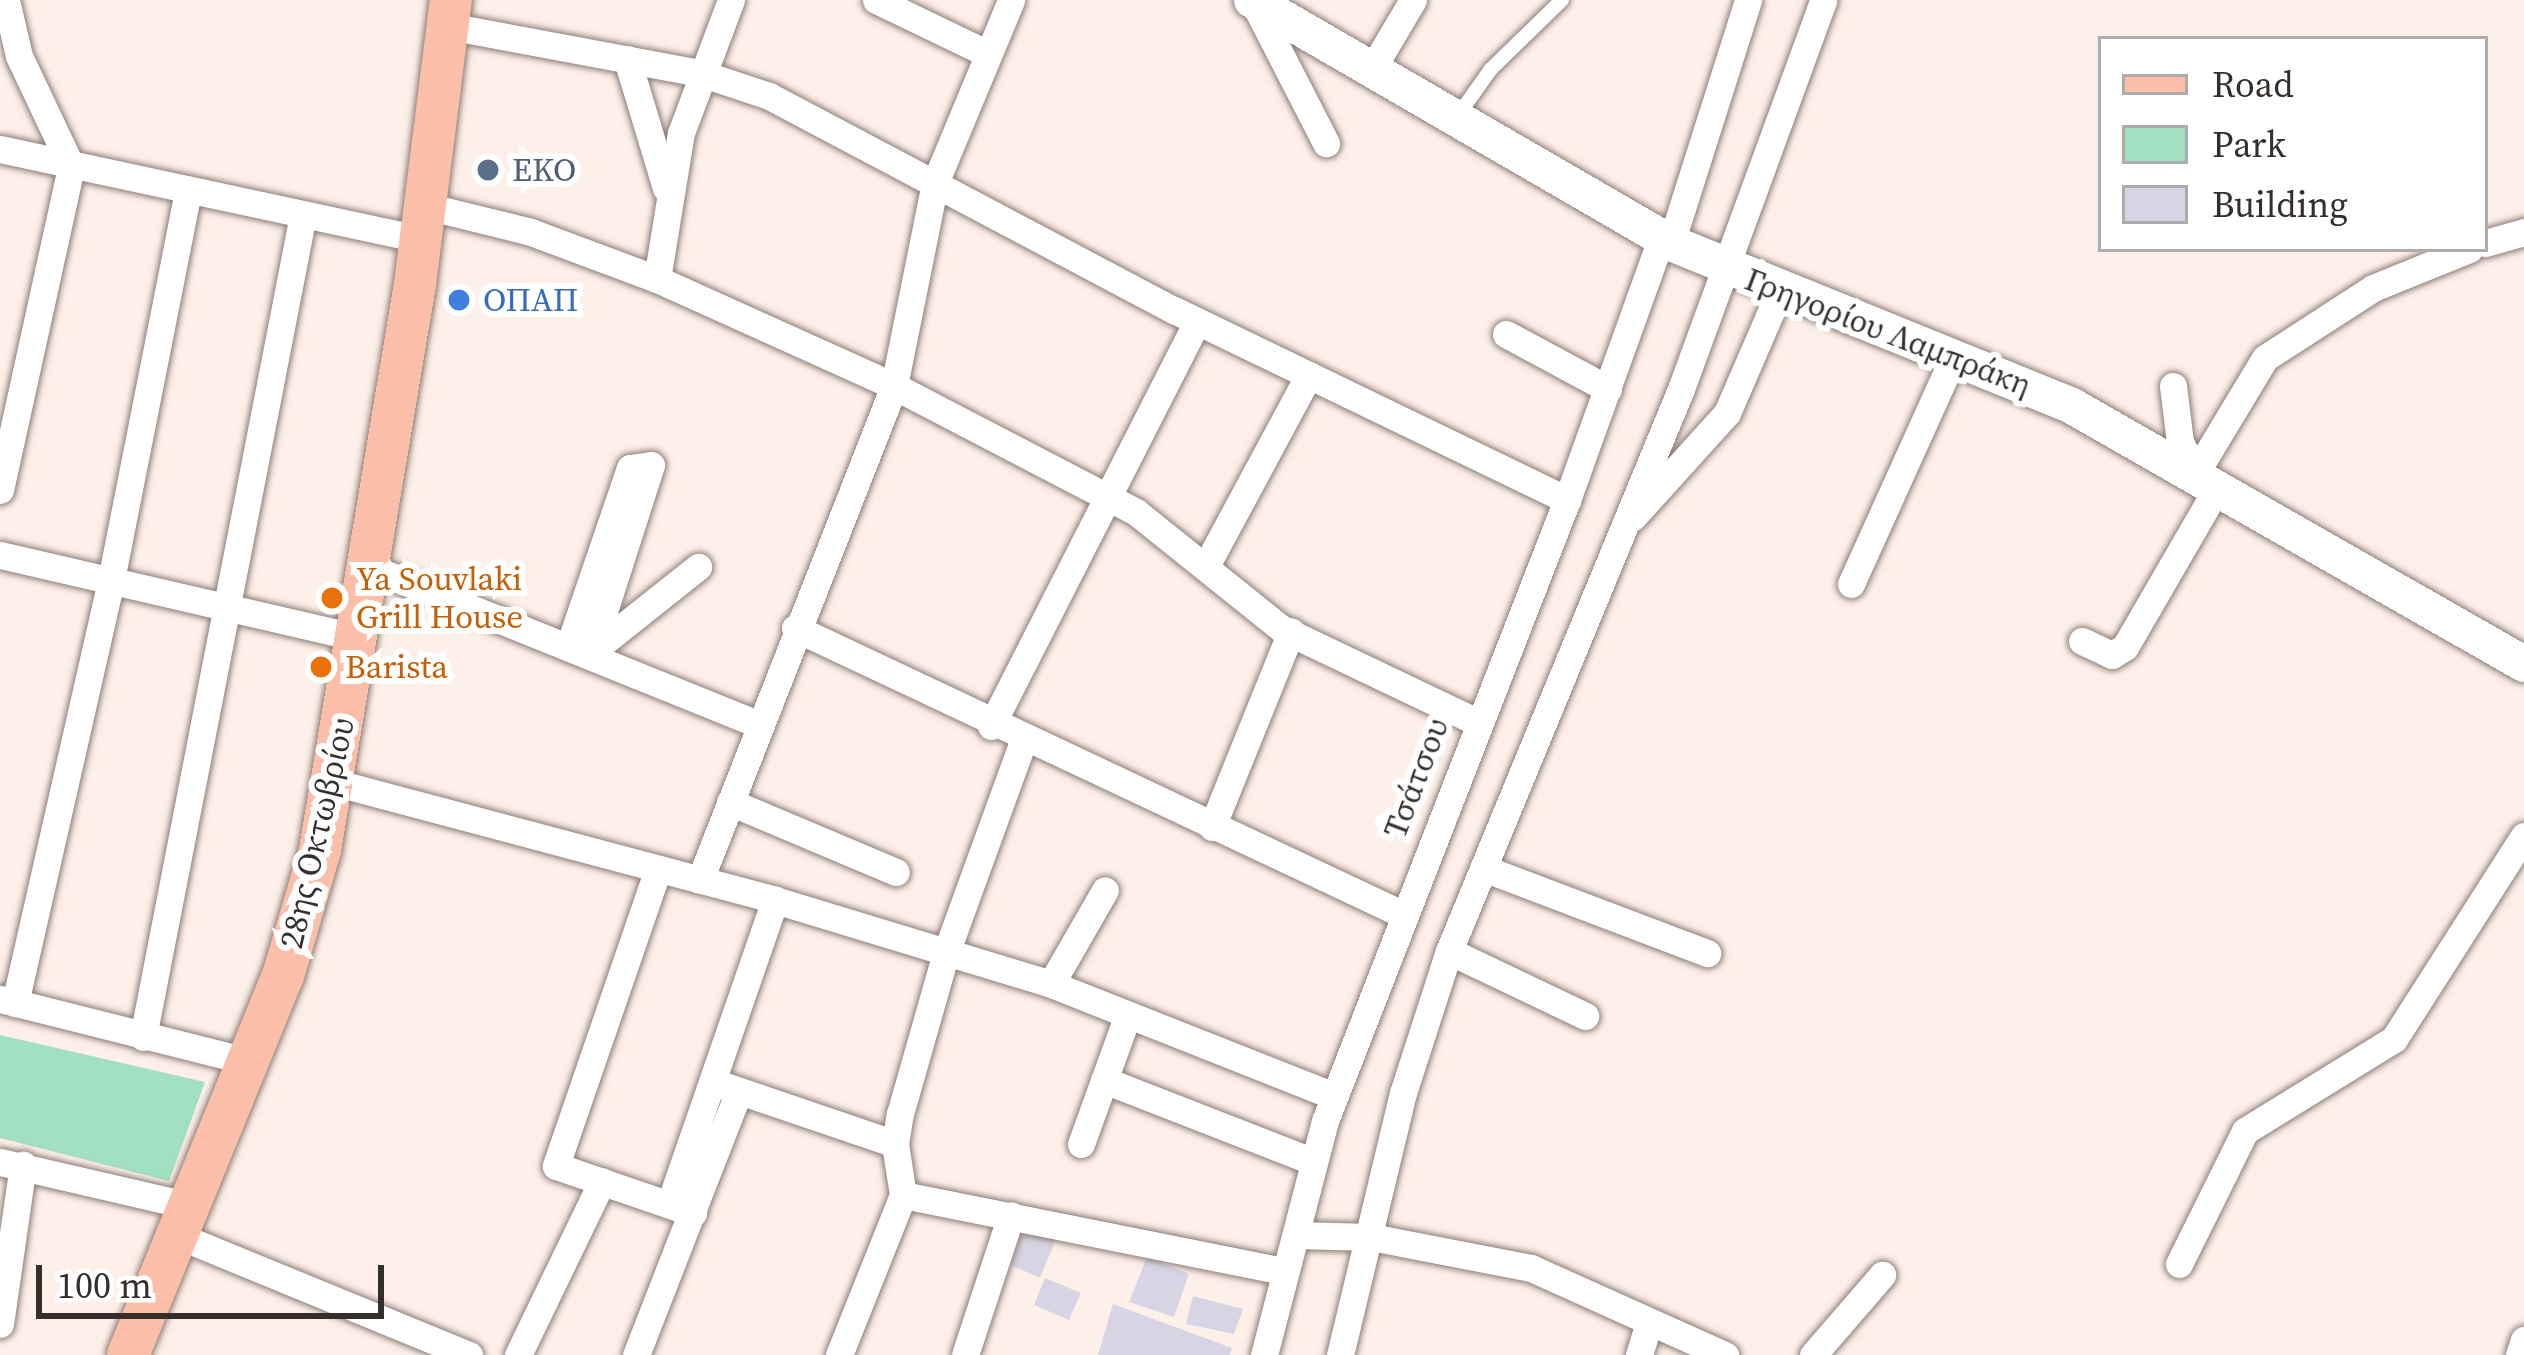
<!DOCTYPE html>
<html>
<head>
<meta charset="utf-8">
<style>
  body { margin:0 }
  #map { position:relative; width:2524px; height:1355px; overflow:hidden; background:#fdf0e9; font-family:"Source Serif 4",serif }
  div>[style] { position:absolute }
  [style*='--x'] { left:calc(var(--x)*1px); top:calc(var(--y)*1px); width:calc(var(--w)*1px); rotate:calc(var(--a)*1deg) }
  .green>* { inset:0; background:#a1e1c0 }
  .building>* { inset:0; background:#d7d5e4 }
  .roads { filter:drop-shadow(0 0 3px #8d7e77) drop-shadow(0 0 3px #8d7e77) }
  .lane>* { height:14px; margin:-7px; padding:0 7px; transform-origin:7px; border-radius:7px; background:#fff }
  .street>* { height:27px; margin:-13.5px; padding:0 13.5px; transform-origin:13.5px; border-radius:13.5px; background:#fff }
  .secondary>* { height:36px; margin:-18px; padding:0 18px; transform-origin:18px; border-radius:18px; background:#fff }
  .primary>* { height:42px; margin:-21px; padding:0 21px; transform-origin:21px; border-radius:21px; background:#fbbea9 }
  .dots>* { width:33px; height:33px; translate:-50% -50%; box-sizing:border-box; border:6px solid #fff; border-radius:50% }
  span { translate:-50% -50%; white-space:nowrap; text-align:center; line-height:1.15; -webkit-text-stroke:12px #fff; paint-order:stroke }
  .service-label { font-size:33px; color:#4e5e75 }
  .left { translate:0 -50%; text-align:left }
  .shop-label { font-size:33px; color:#366cbe }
  .street-label { font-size:33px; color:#352f2c }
  .food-label { font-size:33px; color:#c56008 }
  .legend { position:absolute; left:2098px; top:36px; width:390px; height:216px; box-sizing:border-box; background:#fff; border:3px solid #aeacab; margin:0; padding:15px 21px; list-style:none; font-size:36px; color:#352f2c }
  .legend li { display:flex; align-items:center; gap:24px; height:60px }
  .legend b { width:60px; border:3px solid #aeacab }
  .scale { position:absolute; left:36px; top:1265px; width:348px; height:54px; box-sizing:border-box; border:6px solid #352f2c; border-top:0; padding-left:15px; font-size:36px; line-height:42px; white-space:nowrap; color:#352f2c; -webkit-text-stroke:9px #fff; paint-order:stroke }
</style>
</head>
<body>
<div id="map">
  <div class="green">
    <i style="clip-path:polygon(0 1035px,205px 1082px,169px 1181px,0 1138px)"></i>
  </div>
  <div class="building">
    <i style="clip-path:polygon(1023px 1228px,1059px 1232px,1040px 1278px,1011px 1265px)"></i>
    <i style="clip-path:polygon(1147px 1257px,1189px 1274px,1174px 1317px,1129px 1302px)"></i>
    <i style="clip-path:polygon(1045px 1278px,1081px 1293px,1069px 1320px,1034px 1305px)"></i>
    <i style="clip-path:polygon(1193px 1296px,1243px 1309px,1234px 1334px,1186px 1324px)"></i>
    <i style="clip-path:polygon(1113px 1304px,1232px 1348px,1230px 1355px,1098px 1355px)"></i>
  </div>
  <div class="roads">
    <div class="lane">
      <i style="--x:1459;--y:114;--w:55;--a:-54.6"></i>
      <i style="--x:1491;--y:69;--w:99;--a:-44.2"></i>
    </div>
    <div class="street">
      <i style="--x:876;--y:0;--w:124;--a:25.7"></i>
      <i style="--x:1253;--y:1;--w:160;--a:62.8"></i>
      <i style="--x:448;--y:26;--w:256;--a:10.6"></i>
      <i style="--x:700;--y:73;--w:73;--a:18.4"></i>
      <i style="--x:769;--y:96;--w:458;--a:27.9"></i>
      <i style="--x:1174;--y:310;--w:437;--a:25.8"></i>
      <i style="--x:627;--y:59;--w:135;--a:73.2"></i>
      <i style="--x:1372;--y:69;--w:80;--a:-59.3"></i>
      <i style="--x:0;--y:149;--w:430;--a:12.1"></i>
      <i style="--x:426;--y:206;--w:108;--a:13.9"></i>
      <i style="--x:531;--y:232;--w:134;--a:20.5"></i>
      <i style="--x:657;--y:279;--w:260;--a:24.3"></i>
      <i style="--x:894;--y:386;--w:273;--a:27.5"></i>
      <i style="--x:1136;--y:512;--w:187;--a:38.7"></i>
      <i style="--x:1282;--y:629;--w:216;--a:25.5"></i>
      <i style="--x:1671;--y:243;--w:255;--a:-72.4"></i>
      <i style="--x:2485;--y:243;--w:41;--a:-15.8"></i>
      <i style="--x:657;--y:279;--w:148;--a:-80.7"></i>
      <i style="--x:681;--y:133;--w:142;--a:-69.4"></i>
      <i style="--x:1506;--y:334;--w:116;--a:28.3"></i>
      <i style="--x:2173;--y:386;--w:56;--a:82.9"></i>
      <i style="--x:2180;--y:442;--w:35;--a:63"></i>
      <i style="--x:2192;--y:479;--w:141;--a:-58.9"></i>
      <i style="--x:2265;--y:358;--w:129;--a:-32.9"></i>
      <i style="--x:2373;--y:288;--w:104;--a:-22.1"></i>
      <i style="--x:0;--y:490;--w:332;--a:-77.6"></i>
      <i style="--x:71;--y:166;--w:122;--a:-115.3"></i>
      <i style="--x:19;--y:56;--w:57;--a:-103.1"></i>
      <i style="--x:1633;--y:517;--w:140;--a:-47.9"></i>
      <i style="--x:1727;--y:413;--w:131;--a:-66.6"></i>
      <i style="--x:0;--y:555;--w:368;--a:13"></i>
      <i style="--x:1206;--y:566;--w:217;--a:-61.7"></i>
      <i style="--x:369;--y:567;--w:419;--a:22"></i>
      <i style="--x:1851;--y:584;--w:250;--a:-65.7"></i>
      <i style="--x:795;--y:628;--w:671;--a:25.23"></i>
      <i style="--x:2082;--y:641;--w:33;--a:25"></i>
      <i style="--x:2112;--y:655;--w:15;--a:-32"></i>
      <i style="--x:2125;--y:647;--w:179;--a:-59.9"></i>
      <i style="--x:570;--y:643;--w:185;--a:-71.1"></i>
      <i style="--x:630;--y:468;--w:21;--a:-8"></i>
      <i style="--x:651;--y:465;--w:196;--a:107.8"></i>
      <i style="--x:591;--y:652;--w:137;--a:-38.5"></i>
      <i style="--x:991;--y:726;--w:454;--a:-63"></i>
      <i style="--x:333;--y:782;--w:457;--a:14.9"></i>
      <i style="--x:775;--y:900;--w:288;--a:16.9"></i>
      <i style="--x:1051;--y:984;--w:304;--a:21.6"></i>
      <i style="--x:730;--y:802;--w:180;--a:22.9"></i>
      <i style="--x:1212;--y:827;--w:211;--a:-68"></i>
      <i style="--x:1483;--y:868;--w:240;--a:20.8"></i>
      <i style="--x:658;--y:869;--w:314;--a:109"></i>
      <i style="--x:556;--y:1166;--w:145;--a:18.9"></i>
      <i style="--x:700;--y:880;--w:531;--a:-68.56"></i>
      <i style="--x:894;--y:386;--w:207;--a:-78.6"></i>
      <i style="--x:935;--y:183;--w:198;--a:-67.4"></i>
      <i style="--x:1449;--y:951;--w:151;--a:25.5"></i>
      <i style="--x:1051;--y:984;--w:108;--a:-60.1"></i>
      <i style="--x:0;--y:999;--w:258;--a:14.1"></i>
      <i style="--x:15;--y:1003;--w:434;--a:-77.2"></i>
      <i style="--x:111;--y:580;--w:398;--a:-78.8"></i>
      <i style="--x:143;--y:1037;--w:837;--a:-78.99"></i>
      <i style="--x:1104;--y:1080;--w:223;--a:21.3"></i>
      <i style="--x:722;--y:1085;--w:183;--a:18.8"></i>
      <i style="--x:1081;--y:1144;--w:135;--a:-70.1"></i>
      <i style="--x:0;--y:1162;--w:191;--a:13"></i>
      <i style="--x:903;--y:1195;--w:389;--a:11.3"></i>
      <i style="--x:670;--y:1203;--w:321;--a:-70.9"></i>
      <i style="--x:174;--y:1234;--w:319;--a:22.3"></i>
      <i style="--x:1296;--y:1235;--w:75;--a:1.5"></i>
      <i style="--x:1371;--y:1237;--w:163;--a:11"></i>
      <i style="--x:1531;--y:1268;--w:213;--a:24.2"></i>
      <i style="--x:2179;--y:1264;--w:148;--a:-63.6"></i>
      <i style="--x:2245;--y:1131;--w:175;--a:-31.7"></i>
      <i style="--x:2394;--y:1039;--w:241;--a:-57.4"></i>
      <i style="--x:0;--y:1324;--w:161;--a:-81.8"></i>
      <i style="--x:518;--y:1355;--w:193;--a:-64.2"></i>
      <i style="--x:636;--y:1355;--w:283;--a:-68.7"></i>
      <i style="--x:839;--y:1355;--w:172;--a:-68.2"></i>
      <i style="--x:903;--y:1195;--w:52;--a:-98.9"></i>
      <i style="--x:895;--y:1144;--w:30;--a:-81"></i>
      <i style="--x:900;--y:1114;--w:167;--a:-74.1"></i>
      <i style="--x:946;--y:953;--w:226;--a:-70"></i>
      <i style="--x:965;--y:1355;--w:147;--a:-71.8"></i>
      <i style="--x:1264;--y:1355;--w:242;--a:-75.4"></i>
      <i style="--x:1325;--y:1121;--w:666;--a:-68.71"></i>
      <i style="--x:1567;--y:500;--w:281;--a:-70.2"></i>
      <i style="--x:1340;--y:1355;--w:269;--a:-76.5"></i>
      <i style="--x:1403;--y:1093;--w:149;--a:-72.1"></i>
      <i style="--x:1449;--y:951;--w:608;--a:-67.57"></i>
      <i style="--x:1681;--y:389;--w:414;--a:-69.9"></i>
      <i style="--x:1639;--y:1355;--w:31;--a:-73"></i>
      <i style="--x:1813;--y:1355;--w:106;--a:-49.2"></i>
      <i style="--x:2519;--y:1355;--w:16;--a:-72"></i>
    </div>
    <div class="secondary">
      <i style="--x:1252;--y:0;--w:484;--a:30.1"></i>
      <i style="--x:1671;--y:243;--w:433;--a:22.1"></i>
      <i style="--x:2072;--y:406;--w:520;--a:29.72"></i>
    </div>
    <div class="primary">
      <i style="--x:128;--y:1355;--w:409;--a:-67.8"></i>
      <i style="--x:283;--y:976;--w:131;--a:-73.6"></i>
      <i style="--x:320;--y:850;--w:574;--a:-80.47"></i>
      <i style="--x:415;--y:284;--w:286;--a:-82.8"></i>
    </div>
  </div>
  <div class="dots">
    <i style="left:488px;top:170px;background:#5c6f8a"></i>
    <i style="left:459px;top:300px;background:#3f7fe0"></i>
    <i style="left:332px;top:598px;background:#e8710a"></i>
    <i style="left:321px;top:667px;background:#e8710a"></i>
  </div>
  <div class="service-label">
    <span class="left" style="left:512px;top:170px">EKO</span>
  </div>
  <div class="shop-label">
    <span class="left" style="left:483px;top:300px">ΟΠΑΠ</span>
  </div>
  <div class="street-label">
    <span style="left:1888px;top:332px;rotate:21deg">Γρηγορίου Λαμπράκη</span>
    <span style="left:1416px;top:778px;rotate:-69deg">Τσάτσου</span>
    <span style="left:317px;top:833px;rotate:-77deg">28ης Οκτωβρίου</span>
  </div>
  <div class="food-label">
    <span class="left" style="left:356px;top:598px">Ya Souvlaki<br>Grill House</span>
    <span class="left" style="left:345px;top:667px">Barista</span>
  </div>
  <ul class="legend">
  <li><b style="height:15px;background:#fbbea9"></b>Road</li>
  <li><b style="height:33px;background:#a1e1c0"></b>Park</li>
  <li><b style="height:33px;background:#d7d5e4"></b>Building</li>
  </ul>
  <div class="scale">100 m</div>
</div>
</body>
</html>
